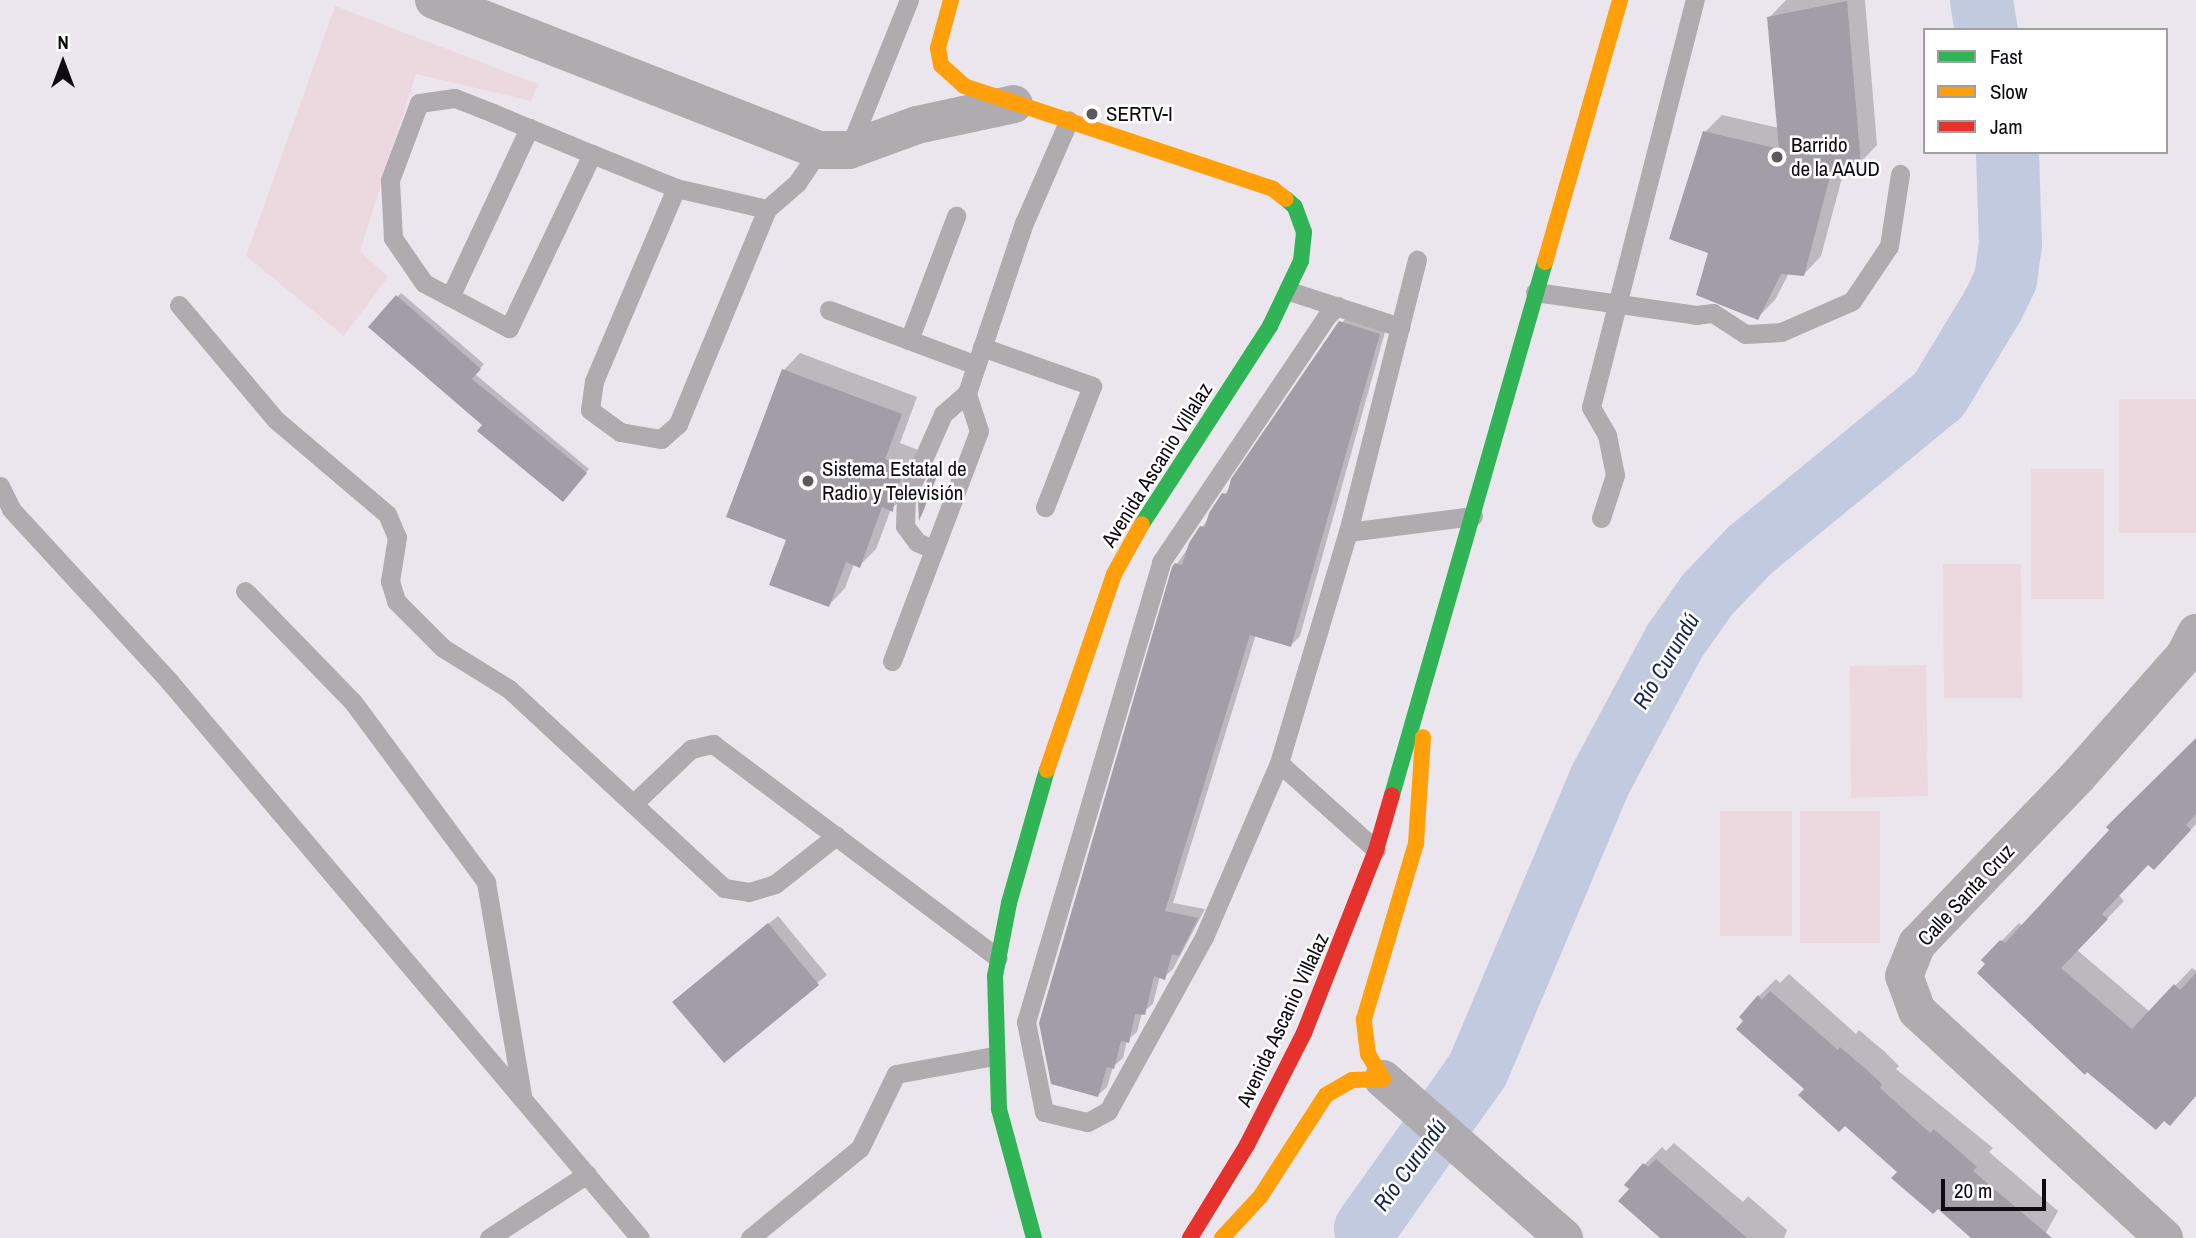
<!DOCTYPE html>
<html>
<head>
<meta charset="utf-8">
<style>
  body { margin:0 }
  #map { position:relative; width:2196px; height:1238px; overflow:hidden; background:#ebe6ee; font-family:"Archivo Narrow",sans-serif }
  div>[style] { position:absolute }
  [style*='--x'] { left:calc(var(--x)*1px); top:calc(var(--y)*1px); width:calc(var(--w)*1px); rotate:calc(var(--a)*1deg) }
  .green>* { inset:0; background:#ecd9e0 }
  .shadow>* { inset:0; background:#0003 }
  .river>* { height:63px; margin:-31.5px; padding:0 31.5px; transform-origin:31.5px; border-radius:31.5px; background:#c2cadf }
  .building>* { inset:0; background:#a19ea7 }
  .lane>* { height:19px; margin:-9.5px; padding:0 9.5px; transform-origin:9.5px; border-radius:9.5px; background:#b0abaf }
  .street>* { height:38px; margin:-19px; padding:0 19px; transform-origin:19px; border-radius:19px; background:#b0abaf }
  .fast>* { height:16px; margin:-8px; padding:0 8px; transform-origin:8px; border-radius:8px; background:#30b455 }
  .slow>* { height:16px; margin:-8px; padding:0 8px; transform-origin:8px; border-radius:8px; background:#ff9f0a }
  .jam>* { height:16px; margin:-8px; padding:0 8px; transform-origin:8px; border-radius:8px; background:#e5322d }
  .dots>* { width:19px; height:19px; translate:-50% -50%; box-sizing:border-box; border:4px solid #fff; border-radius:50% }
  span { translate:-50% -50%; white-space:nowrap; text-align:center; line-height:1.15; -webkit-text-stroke:5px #fff; paint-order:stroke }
  .poi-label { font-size:21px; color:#0f0c11 }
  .left { translate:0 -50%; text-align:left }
  .street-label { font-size:21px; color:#0f0c11 }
  .water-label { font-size:23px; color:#18274c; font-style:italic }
  .legend { position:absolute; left:1923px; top:28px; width:245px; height:126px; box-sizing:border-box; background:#fff; border:2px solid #9f9ea0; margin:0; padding:9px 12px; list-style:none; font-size:21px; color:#0f0c11 }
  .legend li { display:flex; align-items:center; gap:14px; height:35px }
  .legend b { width:35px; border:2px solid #9f9ea0 }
  .north { position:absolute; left:28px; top:28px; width:70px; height:70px; -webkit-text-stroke:5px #fff; paint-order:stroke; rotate:0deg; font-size:19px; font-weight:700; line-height:28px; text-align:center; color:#0f0c11 }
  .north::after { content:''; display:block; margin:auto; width:24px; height:32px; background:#0f0c11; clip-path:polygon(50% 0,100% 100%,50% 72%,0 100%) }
  .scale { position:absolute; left:1941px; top:1179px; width:105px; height:32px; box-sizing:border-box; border:4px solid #0f0c11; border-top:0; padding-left:9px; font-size:21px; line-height:24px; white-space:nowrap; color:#0f0c11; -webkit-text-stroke:5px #fff; paint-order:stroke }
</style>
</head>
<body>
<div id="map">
  <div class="green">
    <i style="clip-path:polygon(335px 6px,538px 84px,531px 101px,416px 74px,360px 251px,388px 277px,344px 336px,246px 256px)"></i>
    <i style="clip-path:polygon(2119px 399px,2196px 399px,2196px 533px,2119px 533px)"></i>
    <i style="clip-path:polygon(2031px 469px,2104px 469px,2104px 599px,2031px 599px)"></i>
    <i style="clip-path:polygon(1943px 564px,2021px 564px,2022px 698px,1944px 698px)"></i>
    <i style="clip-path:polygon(1926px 665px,1928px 796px,1851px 798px,1850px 666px)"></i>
    <i style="clip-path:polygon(1720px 811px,1792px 811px,1792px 936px,1720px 936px)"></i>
    <i style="clip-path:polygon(1800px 811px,1880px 811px,1880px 943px,1800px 943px)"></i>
  </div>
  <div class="shadow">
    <i style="clip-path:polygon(1786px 0,1865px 0,1877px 145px,1860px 163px,1846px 163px,1821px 256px,1804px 274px,1789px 273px,1775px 300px,1757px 318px,1710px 252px,1705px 132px,1722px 115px,1779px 128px,1769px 18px)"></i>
    <i style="clip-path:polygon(401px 293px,484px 364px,475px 374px,589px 469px,567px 495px,370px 327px)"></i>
    <i style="clip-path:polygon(1349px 313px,1387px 325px,1300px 636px,1291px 645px,1256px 634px,1173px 903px,1205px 909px,1173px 969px,1164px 977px,1160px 976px,1153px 1004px,1142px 1013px,1137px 1032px,1127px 1040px,1123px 1058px,1113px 1067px,1107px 1087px,1098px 1095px,1177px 564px)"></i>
    <i style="clip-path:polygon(800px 353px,917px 397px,900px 443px,921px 451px,909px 493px,891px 509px,876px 549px,859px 566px,854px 564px,845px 588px,829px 605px,788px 539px,784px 370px)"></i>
    <i style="clip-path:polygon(935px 473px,938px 474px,921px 517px,920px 501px)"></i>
    <i style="clip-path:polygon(2196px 739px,2196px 824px,2154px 868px,2148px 863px,2119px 895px,2124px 901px,2077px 950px,2150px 1012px,2192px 968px,2196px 971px,2196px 1096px,1983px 960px,2019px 923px,2023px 926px)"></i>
    <i style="clip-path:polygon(778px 916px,827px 975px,724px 1061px,684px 993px)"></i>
    <i style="clip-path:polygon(1789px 974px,1856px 1034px,1859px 1030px,1885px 1052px,1899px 1066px,1896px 1069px,1993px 1148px,1989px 1152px,2058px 1211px,2043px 1238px,1974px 1238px,1806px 1089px,1759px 996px,1776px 979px,1780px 983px)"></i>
    <i style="clip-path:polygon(1674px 1143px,1743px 1202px,1748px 1196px,1787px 1230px,1784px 1238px,1667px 1238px,1631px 1189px,1644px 1165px,1662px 1147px,1666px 1151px)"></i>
  </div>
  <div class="river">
    <i style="--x:1981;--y:0;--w:30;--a:81"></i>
    <i style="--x:1365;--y:1228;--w:194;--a:-54.7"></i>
    <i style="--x:1477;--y:1070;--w:318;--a:-67.1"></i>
    <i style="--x:1601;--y:777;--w:154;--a:-61.8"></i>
    <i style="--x:1674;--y:641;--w:57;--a:-54.9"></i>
    <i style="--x:1707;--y:594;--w:61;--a:-46.3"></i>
    <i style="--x:1749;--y:550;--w:244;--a:-39.4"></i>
    <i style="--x:1938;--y:395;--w:104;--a:-58.8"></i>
    <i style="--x:1992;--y:306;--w:30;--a:-64"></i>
    <i style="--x:2005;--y:279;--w:35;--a:-82"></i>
    <i style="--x:2010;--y:244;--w:92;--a:-91.9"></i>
  </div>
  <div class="building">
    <i style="clip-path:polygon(1847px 1px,1861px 165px,1833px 165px,1804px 276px,1781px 274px,1758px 320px,1696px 295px,1708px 253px,1669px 239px,1703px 131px,1779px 149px,1767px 17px)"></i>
    <i style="clip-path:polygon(396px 295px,481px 369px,472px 379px,587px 473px,563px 502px,477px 431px,482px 425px,368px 327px)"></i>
    <i style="clip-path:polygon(1339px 321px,1380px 334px,1291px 647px,1250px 635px,1165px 911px,1198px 918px,1179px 956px,1172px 954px,1165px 980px,1154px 976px,1145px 1015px,1135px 1014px,1129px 1043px,1121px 1041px,1114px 1069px,1107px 1067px,1098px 1097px,1051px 1084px,1039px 1023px,1172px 567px,1175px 563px,1182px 565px,1189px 543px,1200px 526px,1205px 527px,1209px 513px,1222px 493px,1227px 494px,1231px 479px)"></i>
    <i style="clip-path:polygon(782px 369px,902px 414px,885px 459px,906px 467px,895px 494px,893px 512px,882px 507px,860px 568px,846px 562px,829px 607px,769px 585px,786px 540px,726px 517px)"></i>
    <i style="clip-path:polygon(929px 476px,936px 478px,919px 521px,918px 501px)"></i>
    <i style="clip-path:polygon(2196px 738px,2196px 814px,2186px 825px,2191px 830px,2154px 870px,2148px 865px,2102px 914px,2108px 919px,2061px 968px,2132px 1029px,2174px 984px,2180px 990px,2196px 973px,2196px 1096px,2170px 1126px,2164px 1121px,2156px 1130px,2087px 1072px,2085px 1075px,1977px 973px,1985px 964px,1981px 960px,2000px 940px,2005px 943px,2109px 830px,2106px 827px)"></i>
    <i style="clip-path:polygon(768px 923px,819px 985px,724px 1063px,672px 1002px)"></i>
    <i style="clip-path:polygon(1770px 991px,1838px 1050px,1840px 1047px,1867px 1070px,1882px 1084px,1880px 1088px,1930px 1133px,1934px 1129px,1977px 1167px,1973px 1171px,2052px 1238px,1971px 1238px,1938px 1209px,1933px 1214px,1891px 1178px,1897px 1172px,1845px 1126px,1839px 1132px,1798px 1095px,1804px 1089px,1736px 1029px,1743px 1021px,1739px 1017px,1758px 995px,1762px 1000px)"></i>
    <i style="clip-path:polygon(1656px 1159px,1747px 1238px,1660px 1238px,1618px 1201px,1629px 1189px,1624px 1185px,1643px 1163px,1648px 1167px)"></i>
  </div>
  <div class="lane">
    <i style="--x:849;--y:149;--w:161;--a:-68.1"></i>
    <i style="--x:592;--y:154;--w:193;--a:115.5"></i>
    <i style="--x:509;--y:328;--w:96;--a:-152.1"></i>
    <i style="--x:424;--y:283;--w:55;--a:-124.6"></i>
    <i style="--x:393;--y:238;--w:58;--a:-93"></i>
    <i style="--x:390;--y:180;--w:82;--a:-69.4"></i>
    <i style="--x:419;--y:103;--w:36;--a:-8"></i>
    <i style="--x:455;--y:98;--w:41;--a:21.5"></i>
    <i style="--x:493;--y:113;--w:39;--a:23"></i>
    <i style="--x:529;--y:128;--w:68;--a:22.4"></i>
    <i style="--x:592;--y:154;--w:91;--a:22"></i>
    <i style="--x:676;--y:188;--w:93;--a:13"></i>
    <i style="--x:676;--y:188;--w:210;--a:113"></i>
    <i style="--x:594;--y:381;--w:29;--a:98"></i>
    <i style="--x:590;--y:410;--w:37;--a:36"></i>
    <i style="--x:620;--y:432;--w:42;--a:9.7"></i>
    <i style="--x:661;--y:439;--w:23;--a:-41"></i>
    <i style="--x:678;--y:424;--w:233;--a:-67.5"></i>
    <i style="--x:767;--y:209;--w:40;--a:-41"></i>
    <i style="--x:797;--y:183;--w:40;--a:-56"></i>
    <i style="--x:1289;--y:291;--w:117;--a:18"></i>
    <i style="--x:1535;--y:292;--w:163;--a:8.1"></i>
    <i style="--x:1696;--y:315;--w:17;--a:-7"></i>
    <i style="--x:1713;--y:313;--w:38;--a:33"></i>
    <i style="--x:1745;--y:334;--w:36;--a:-3"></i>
    <i style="--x:1781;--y:332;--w:77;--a:-23.6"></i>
    <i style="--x:1852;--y:301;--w:66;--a:-56.1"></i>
    <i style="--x:1889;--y:246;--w:73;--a:-81.3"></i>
    <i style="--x:450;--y:297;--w:187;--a:-64.9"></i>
    <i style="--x:179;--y:305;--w:150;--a:49.9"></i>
    <i style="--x:276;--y:420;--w:145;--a:40.3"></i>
    <i style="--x:387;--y:514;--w:25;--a:67"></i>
    <i style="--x:397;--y:537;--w:45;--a:99"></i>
    <i style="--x:390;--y:581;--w:21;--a:73"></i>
    <i style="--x:396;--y:601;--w:66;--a:45"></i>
    <i style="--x:443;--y:648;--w:78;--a:31.8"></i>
    <i style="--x:509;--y:689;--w:293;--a:42.8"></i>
    <i style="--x:724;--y:888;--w:25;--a:9"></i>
    <i style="--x:749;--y:892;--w:27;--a:-17"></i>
    <i style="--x:775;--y:884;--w:78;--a:-38.2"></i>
    <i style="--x:829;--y:310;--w:157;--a:20.5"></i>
    <i style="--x:909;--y:340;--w:133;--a:-69.2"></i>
    <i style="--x:982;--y:347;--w:117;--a:19.5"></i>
    <i style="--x:1092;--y:386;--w:130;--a:111.2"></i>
    <i style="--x:0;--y:486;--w:25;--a:64"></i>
    <i style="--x:11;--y:509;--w:234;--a:47.4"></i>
    <i style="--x:169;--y:681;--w:729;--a:49.78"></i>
    <i style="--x:1601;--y:518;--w:45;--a:-72"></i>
    <i style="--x:1615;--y:475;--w:41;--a:-101.3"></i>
    <i style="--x:1607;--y:435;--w:32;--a:-120"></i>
    <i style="--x:1591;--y:407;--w:420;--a:-75.7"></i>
    <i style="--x:1348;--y:532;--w:281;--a:-75.8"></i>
    <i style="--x:934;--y:550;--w:19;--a:-155"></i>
    <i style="--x:917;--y:542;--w:20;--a:-127"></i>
    <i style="--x:905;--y:526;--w:28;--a:-88"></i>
    <i style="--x:906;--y:498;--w:92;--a:-66.2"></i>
    <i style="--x:943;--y:414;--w:32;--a:-41"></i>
    <i style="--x:245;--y:591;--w:155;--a:45.8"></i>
    <i style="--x:353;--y:702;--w:224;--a:53.5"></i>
    <i style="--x:486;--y:882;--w:215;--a:80.4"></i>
    <i style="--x:892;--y:661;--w:246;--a:-69.3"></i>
    <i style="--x:979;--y:431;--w:40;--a:-108"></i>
    <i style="--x:967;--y:393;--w:179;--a:-71.5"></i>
    <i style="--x:1024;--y:223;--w:112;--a:-66.4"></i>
    <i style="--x:1279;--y:763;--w:189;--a:113.3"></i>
    <i style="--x:1204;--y:937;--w:199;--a:118.9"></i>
    <i style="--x:1108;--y:1111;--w:24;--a:152"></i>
    <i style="--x:1087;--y:1122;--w:44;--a:-166.9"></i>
    <i style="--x:1044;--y:1112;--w:92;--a:-101.3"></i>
    <i style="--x:1026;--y:1022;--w:479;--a:-73.6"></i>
    <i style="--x:1161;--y:562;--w:295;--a:-56"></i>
    <i style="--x:1326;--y:317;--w:16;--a:-45"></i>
    <i style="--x:634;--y:803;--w:79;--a:-43.5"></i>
    <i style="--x:691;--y:749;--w:23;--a:-13"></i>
    <i style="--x:713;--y:744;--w:356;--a:36.9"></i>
    <i style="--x:1376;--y:850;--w:130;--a:-138.1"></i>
    <i style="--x:1279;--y:763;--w:241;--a:-73.4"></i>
    <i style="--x:1348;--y:532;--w:126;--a:-7.3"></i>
    <i style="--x:489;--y:1238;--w:117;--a:-33.1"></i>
    <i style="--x:750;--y:1238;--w:142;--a:-39.3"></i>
    <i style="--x:860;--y:1148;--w:82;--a:-64.1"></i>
    <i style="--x:896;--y:1074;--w:100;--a:-10.4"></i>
  </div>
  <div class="street">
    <i style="--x:434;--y:0;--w:413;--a:21.3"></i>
    <i style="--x:819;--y:150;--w:30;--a:0"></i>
    <i style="--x:849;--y:150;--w:72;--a:-20.2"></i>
    <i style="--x:917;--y:125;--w:99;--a:-12.2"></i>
    <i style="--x:1383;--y:1079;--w:241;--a:41.3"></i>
    <i style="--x:2164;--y:1238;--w:335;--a:-137.4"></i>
    <i style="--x:1917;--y:1011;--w:37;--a:-110"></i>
    <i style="--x:1904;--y:976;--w:35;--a:-68"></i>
    <i style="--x:1917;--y:944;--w:233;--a:-46.2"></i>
    <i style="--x:2078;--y:776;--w:162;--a:-48.5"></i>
    <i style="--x:2185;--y:655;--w:25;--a:-63"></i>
  </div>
  <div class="fast">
    <i style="--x:1142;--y:524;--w:236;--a:-57.1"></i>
    <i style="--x:1270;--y:326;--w:72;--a:-64.5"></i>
    <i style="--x:1301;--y:261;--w:29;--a:-84"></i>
    <i style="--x:1304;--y:232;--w:27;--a:-110"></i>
    <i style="--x:1295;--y:207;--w:12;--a:-138"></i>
    <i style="--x:1392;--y:795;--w:555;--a:-73.98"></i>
    <i style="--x:1034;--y:1238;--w:134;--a:-105.2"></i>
    <i style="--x:999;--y:1109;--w:133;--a:-91.7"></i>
    <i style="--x:995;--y:976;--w:74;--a:-79.1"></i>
    <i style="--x:1009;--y:903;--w:138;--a:-74.1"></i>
  </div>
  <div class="slow">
    <i style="--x:951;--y:0;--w:50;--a:105.2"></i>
    <i style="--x:938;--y:48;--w:17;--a:80"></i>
    <i style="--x:941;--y:65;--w:31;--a:42"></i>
    <i style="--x:964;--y:86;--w:326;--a:18.4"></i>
    <i style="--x:1273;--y:189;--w:16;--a:38"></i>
    <i style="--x:1545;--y:262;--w:273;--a:-74"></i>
    <i style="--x:1047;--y:770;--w:207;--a:-71.1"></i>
    <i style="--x:1114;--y:574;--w:57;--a:-60.8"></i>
    <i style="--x:1383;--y:1079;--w:29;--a:-121"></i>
    <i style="--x:1368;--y:1054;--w:35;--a:-97"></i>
    <i style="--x:1364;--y:1019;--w:184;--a:-73.5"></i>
    <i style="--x:1416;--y:843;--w:106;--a:-86.2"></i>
    <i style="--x:1222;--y:1238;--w:56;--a:-47.2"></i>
    <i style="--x:1260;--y:1197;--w:121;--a:-57.1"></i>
    <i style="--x:1326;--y:1095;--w:30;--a:-30"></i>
    <i style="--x:1352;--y:1080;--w:31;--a:-2"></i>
  </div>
  <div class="jam">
    <i style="--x:1190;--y:1238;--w:109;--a:-58.5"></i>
    <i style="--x:1247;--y:1145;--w:126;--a:-63"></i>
    <i style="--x:1304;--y:1033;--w:197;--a:-68.5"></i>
    <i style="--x:1376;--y:850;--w:57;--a:-73.8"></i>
  </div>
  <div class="dots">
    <i style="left:1092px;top:114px;background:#5c585e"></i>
    <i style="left:1777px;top:157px;background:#5c585e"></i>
    <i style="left:808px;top:481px;background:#5c585e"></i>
  </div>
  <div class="poi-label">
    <span class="left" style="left:1106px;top:114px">SERTV-I</span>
    <span class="left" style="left:1791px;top:157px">Barrido<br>de la AAUD</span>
    <span class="left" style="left:822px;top:481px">Sistema Estatal de<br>Radio y Televisión</span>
  </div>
  <div class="street-label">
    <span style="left:1157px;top:465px;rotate:-58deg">Avenida Ascanio Villalaz</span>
    <span style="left:1966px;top:895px;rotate:-47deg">Calle Santa Cruz</span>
    <span style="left:1283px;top:1020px;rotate:-65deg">Avenida Ascanio Villalaz</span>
  </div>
  <div class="water-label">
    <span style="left:1666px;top:661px;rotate:-59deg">Río Curundú</span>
    <span style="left:1410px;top:1165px;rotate:-54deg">Río Curundú</span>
  </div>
  <ul class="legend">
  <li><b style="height:9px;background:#30b455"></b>Fast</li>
  <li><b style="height:9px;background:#ff9f0a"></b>Slow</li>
  <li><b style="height:9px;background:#e5322d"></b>Jam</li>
  </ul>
  <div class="north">N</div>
  <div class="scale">20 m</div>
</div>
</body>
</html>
